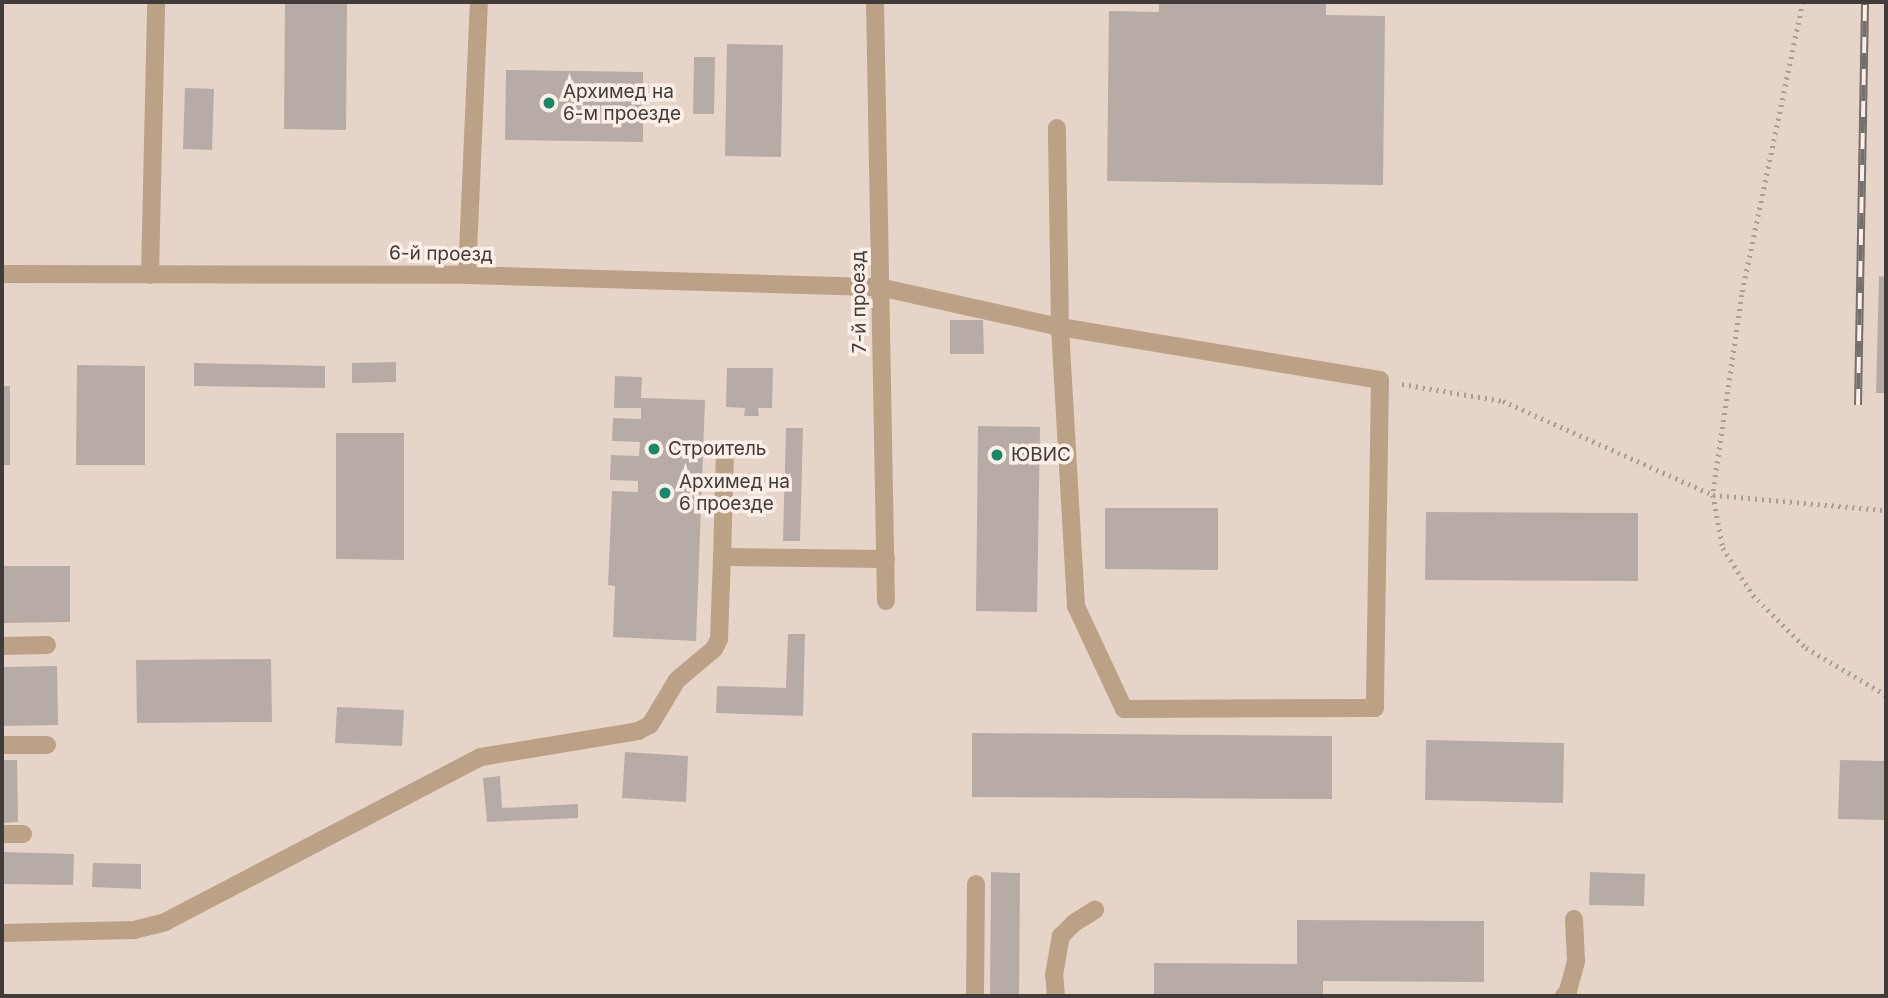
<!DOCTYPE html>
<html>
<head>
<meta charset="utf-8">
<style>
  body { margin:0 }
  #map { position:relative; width:1888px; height:998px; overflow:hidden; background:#eee2db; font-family:Inter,sans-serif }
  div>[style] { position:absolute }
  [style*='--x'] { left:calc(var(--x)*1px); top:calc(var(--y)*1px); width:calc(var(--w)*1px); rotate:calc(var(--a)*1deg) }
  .built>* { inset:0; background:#e7d4c9 }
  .building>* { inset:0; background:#b7aca5 }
  .path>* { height:4.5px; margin-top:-2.25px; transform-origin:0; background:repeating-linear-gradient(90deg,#a79e99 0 2px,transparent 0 7px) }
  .minor>* { height:18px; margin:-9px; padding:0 9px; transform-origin:9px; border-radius:9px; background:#bba186 }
  .rail>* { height:8px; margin-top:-4px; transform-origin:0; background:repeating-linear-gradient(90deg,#fbefe8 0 16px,#766f6b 0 32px); box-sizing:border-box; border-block:2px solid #766f6b }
  .dots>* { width:19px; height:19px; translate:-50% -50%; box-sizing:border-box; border:4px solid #fbefe8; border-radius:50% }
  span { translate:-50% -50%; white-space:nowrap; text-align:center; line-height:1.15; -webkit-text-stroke:7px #fbefe8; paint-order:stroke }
  .poi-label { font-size:19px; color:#413c39 }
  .left { translate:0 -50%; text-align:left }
  .street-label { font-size:19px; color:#413c39 }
  .frame { position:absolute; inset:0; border:4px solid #413c39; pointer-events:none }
</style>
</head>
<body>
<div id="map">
  <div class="built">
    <i style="clip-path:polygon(2px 2px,1886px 2px,1886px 996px,2px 996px)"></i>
  </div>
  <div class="building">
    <i style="clip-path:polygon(285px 2px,347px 2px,346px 130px,284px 129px)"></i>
    <i style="clip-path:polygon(1159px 2px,1326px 2px,1326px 15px,1385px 16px,1383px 185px,1107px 181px,1109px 11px,1159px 12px)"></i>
    <i style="clip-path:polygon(727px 44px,783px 45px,781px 157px,725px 156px)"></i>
    <i style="clip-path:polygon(694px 57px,715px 57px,714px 114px,693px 114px)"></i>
    <i style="clip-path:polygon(506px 70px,643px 72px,643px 142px,505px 140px)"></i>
    <i style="clip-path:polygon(185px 88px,214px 89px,212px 150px,183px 149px)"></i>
    <i style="clip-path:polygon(1879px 276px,1886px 277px,1886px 393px,1876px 393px)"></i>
    <i style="clip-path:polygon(950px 320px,983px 320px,984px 354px,950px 354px)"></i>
    <i style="clip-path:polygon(396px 362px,396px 382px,352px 383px,352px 363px)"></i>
    <i style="clip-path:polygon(194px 363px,325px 366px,325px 388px,194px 386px)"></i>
    <i style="clip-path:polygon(77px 365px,145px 366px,145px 465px,76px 465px)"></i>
    <i style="clip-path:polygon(727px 368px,773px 368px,772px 408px,758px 408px,759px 416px,744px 416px,745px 408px,726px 407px)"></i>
    <i style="clip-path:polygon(615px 376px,642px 377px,641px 398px,705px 400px,696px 641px,613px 637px,615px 586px,608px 585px,612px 491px,638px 492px,638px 481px,610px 480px,611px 455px,639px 456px,640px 442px,612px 441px,613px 418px,641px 419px,641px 408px,614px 408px)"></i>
    <i style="clip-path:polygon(2px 386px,10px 386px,10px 465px,2px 465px)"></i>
    <i style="clip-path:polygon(978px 426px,1040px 427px,1037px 612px,976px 611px)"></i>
    <i style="clip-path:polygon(786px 428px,803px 428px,800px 541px,783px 541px)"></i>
    <i style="clip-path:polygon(336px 433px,404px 433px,404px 560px,336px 559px)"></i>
    <i style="clip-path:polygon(1105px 508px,1218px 508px,1218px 570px,1105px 569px)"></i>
    <i style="clip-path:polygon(1426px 512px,1638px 513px,1638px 581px,1425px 580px)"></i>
    <i style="clip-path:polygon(2px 566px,70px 566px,70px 622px,2px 623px)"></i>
    <i style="clip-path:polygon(788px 634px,805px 634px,803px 716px,716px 713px,717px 686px,786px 688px)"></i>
    <i style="clip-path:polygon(271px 659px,272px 722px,137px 723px,136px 660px)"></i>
    <i style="clip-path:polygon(57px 666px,58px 725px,2px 726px,2px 667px)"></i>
    <i style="clip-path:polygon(337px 707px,404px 710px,402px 746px,335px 743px)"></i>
    <i style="clip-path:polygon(972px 733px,1332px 736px,1332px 799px,972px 797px)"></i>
    <i style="clip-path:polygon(1426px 740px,1564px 743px,1563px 803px,1425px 800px)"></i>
    <i style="clip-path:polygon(625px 752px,688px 756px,686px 802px,622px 798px)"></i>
    <i style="clip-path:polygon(2px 760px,17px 760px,18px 822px,2px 823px)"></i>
    <i style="clip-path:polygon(1840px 760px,1886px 761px,1886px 820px,1838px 819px)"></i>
    <i style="clip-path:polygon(500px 776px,502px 808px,578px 804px,578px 818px,487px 822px,483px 778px)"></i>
    <i style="clip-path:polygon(2px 852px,74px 854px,73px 885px,2px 884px)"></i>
    <i style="clip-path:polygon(93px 863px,141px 864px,141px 889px,92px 887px)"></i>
    <i style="clip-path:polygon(991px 872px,1020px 873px,1019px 996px,990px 996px)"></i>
    <i style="clip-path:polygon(1590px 872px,1645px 874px,1644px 906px,1589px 905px)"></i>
    <i style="clip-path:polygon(1297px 920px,1484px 921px,1484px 982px,1323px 981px,1323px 996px,1154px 996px,1154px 963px,1297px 964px)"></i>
  </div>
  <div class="path">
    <i style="--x:1803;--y:2;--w:299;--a:101.8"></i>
    <i style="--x:1742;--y:295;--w:202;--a:98.3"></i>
    <i style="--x:1713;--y:495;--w:54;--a:79.3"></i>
    <i style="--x:1723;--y:548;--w:56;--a:57.4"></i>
    <i style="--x:1753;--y:595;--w:75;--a:45"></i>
    <i style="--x:1806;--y:648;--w:93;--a:30.4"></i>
    <i style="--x:1402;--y:384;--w:102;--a:9.6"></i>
    <i style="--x:1503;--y:401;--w:230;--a:24.1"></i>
    <i style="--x:1713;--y:495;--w:174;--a:5"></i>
  </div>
  <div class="minor">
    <i style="--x:875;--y:2;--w:599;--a:88.95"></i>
    <i style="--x:2;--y:274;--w:465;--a:0.1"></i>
    <i style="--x:467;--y:275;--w:412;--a:1.7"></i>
    <i style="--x:879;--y:287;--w:185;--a:12.5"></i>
    <i style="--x:1060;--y:327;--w:324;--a:9.4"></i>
    <i style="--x:1380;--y:380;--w:328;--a:90.9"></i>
    <i style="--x:1375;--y:708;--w:251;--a:179.8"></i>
    <i style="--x:1124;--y:709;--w:114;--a:-115"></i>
    <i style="--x:1076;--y:606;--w:279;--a:-93.3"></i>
    <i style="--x:1060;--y:327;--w:199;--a:-90.9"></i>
    <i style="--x:150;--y:275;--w:273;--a:-88.7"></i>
    <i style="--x:467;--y:275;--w:273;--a:-87.5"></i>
    <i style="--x:725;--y:450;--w:107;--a:91.6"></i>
    <i style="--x:722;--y:557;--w:164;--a:0.7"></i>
    <i style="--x:2;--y:646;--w:45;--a:-1.3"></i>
    <i style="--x:2;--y:745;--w:45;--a:0"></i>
    <i style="--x:2;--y:834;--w:21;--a:0"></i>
    <i style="--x:2;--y:933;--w:132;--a:-1.3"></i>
    <i style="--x:134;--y:930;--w:32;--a:-14"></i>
    <i style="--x:165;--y:922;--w:356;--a:-27.6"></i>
    <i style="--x:481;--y:757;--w:159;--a:-9.4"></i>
    <i style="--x:638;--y:731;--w:13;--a:-27"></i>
    <i style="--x:650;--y:725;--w:52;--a:-59"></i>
    <i style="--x:677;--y:680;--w:48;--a:-40"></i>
    <i style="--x:714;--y:649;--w:11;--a:-63"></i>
    <i style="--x:719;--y:639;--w:82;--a:-87.9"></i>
    <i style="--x:975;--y:996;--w:112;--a:-89.5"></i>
    <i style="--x:1056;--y:996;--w:21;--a:-95"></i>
    <i style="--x:1054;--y:975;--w:40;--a:-80"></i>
    <i style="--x:1061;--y:936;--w:18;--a:-45"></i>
    <i style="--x:1074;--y:923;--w:25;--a:-32"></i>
    <i style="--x:1564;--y:996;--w:6;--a:-51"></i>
    <i style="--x:1568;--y:991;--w:31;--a:-75"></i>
    <i style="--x:1576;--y:961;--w:42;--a:-92.7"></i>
  </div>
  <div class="rail">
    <i style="--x:1858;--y:405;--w:403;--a:-89"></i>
  </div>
  <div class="dots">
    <i style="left:549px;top:103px;background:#168969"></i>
    <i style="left:654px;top:449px;background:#168969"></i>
    <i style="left:997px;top:455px;background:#168969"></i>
    <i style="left:665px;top:493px;background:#168969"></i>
  </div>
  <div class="poi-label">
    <span class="left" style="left:563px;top:103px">Архимед на<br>6-м проезде</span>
    <span class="left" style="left:668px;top:449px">Строитель</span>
    <span class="left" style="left:1011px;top:455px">ЮВИС</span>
    <span class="left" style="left:679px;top:493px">Архимед на<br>6 проезде</span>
  </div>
  <div class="street-label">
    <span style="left:441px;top:254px;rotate:1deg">6-й проезд</span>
    <span style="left:859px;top:302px;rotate:-91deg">7-й проезд</span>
  </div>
  <div class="frame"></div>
</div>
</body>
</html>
